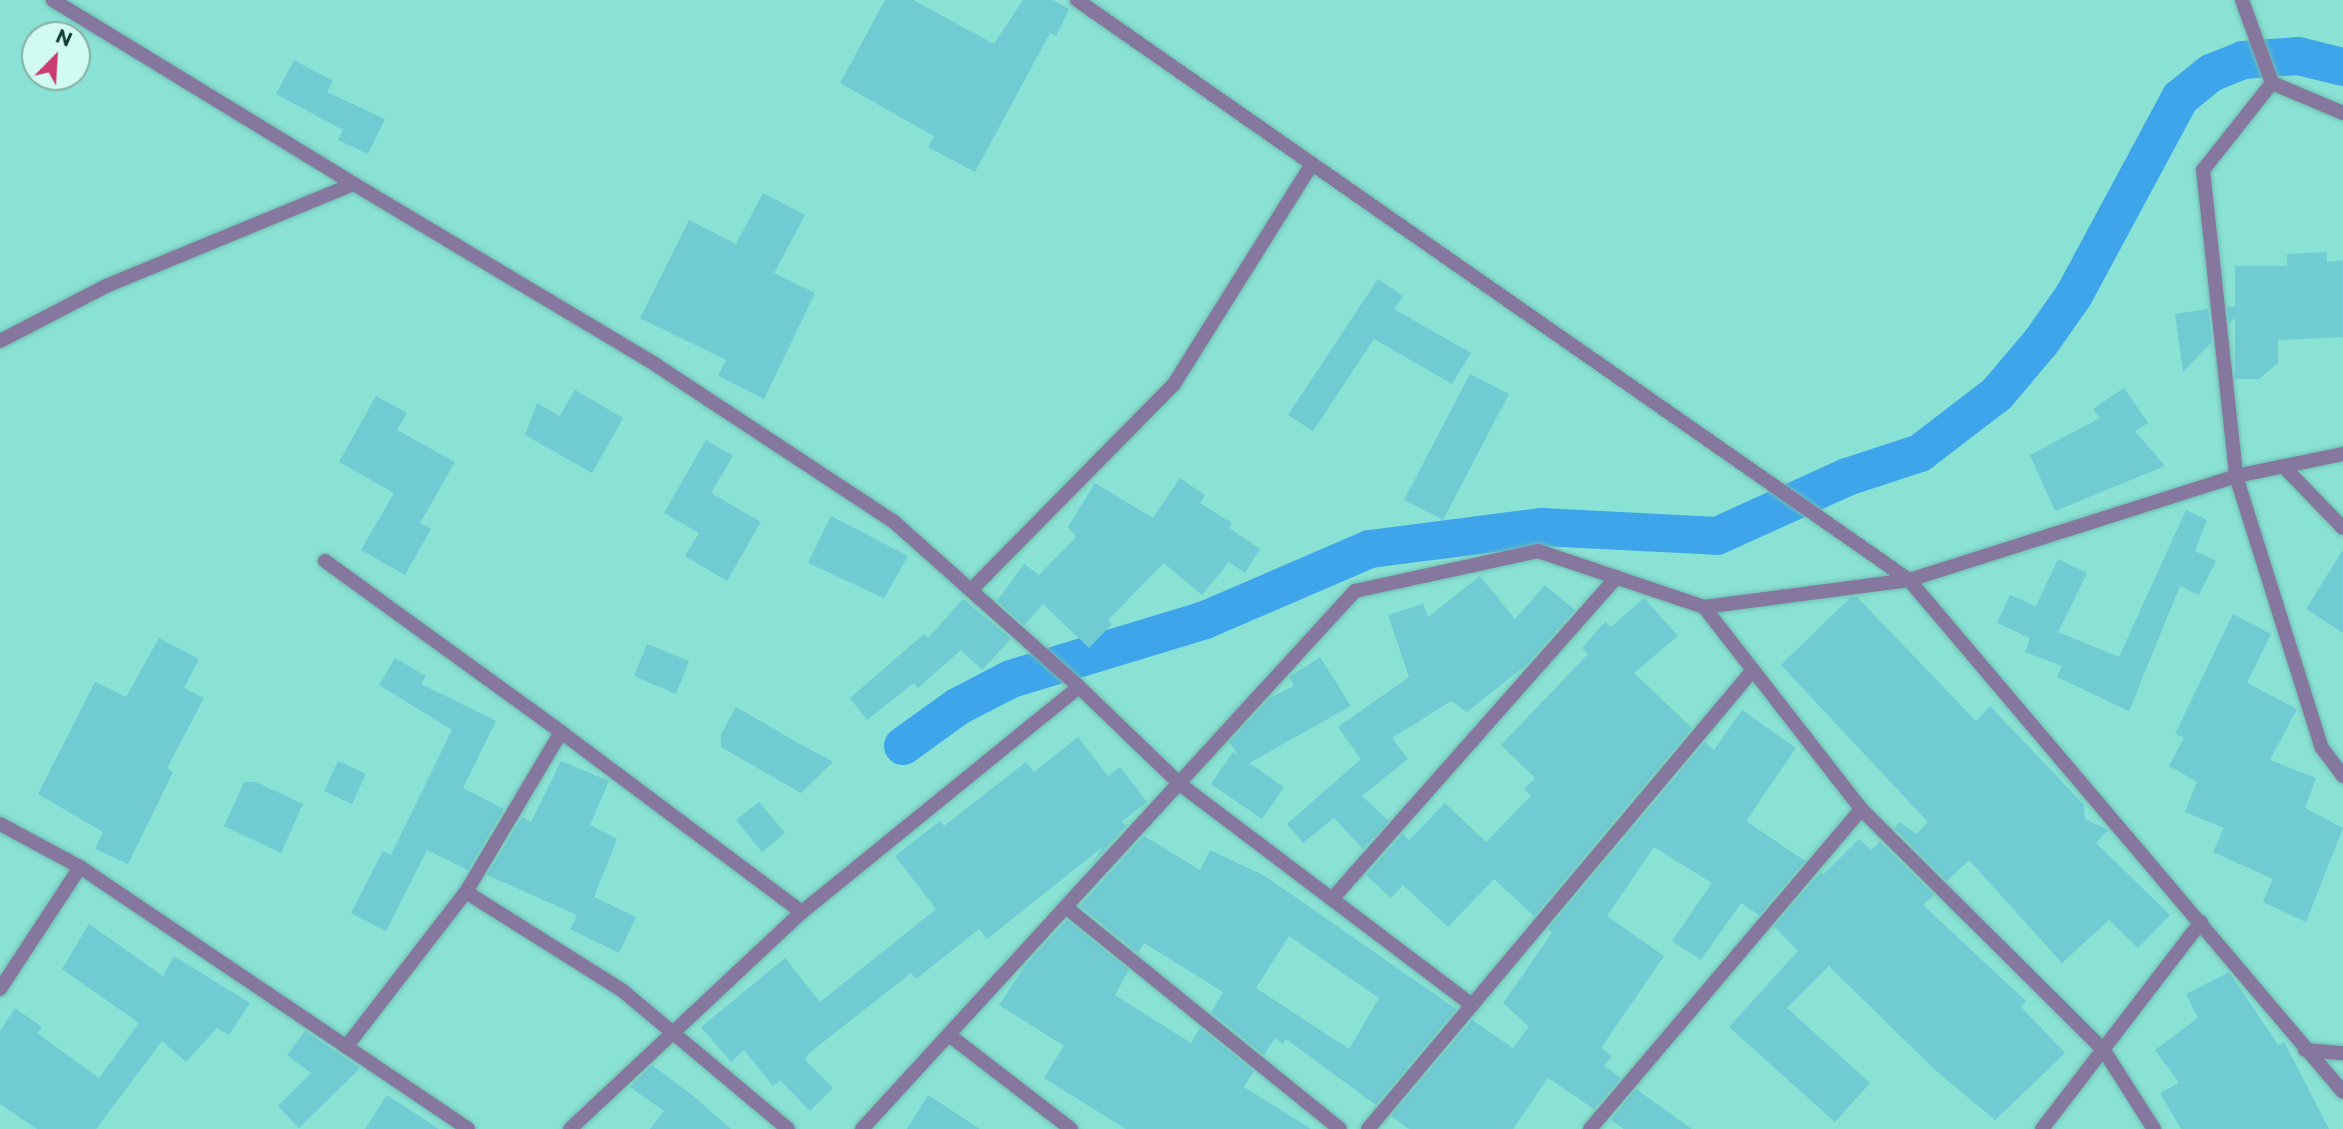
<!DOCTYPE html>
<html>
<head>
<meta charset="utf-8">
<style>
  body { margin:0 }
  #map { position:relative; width:2343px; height:1129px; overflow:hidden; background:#8ae2d4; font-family:Montserrat,sans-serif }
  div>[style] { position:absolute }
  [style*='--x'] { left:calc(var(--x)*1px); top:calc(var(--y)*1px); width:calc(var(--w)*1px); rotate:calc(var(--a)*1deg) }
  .canal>* { height:38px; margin:-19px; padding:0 19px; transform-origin:19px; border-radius:19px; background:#3ea5eb }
  .building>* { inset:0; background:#70cbd3 }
  .roads { filter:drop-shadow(0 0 2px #70bdb1) drop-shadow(0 0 2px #70bdb1) }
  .street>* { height:14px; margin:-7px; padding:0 7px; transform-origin:7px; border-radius:7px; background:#86779f }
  span { translate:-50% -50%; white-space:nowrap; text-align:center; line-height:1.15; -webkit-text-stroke:5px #d0faf2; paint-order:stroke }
  .north { position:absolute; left:21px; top:21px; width:70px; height:70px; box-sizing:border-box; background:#d0faf2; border:2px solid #85aea6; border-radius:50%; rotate:24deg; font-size:19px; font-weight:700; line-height:28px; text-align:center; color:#153b35 }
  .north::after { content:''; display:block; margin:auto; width:24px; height:32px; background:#c83c6f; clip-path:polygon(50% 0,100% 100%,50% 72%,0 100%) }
</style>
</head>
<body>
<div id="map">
  <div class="canal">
    <i style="--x:903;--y:746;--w:67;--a:-35.8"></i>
    <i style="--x:957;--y:707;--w:61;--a:-27.4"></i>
    <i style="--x:1011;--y:679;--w:203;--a:-16.9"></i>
    <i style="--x:1205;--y:620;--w:180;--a:-23.3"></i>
    <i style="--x:1370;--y:549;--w:173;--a:-7.3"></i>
    <i style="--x:1542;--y:527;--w:175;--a:2.9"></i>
    <i style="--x:1717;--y:536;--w:143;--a:-24.4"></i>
    <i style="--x:1847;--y:477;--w:77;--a:-18.2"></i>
    <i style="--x:1920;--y:453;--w:97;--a:-37.5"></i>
    <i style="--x:1997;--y:394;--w:68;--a:-49.8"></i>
    <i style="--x:2041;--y:342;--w:57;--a:-54.9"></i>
    <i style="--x:2074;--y:295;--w:224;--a:-61.7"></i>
    <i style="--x:2180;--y:98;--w:40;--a:-39"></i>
    <i style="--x:2211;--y:73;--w:35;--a:-22"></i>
    <i style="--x:2243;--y:60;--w:55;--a:-4.2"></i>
    <i style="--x:2298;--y:56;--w:46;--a:13.7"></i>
  </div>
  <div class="building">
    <i style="clip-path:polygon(885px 0,913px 0,994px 44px,1023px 0,1052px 0,1069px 9px,1056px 36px,1050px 33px,975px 172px,928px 147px,934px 136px,840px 83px)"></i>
    <i style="clip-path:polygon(294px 60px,333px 81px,327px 92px,385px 119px,368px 154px,338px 140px,343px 130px,276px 94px)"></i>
    <i style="clip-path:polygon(763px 193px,805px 215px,774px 273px,815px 293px,764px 399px,718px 376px,726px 360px,640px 318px,689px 220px,736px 244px)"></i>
    <i style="clip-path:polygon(2327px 252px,2327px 262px,2343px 260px,2343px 337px,2278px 340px,2278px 363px,2259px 379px,2235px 379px,2235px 318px,2229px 324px,2227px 307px,2235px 306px,2235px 266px,2287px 266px,2287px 254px)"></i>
    <i style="clip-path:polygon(1378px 279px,1403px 296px,1394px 309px,1471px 353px,1452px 384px,1374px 339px,1313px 431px,1288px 415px)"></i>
    <i style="clip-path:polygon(2208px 309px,2212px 342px,2183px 372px,2175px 314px)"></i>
    <i style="clip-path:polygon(1470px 374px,1509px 394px,1443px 520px,1404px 500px)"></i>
    <i style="clip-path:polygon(2124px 388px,2148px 423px,2135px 431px,2165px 466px,2055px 511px,2030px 455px,2100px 418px,2093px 409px)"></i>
    <i style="clip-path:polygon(575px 390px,623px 418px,592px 473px,525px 435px,537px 403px,560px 416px)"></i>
    <i style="clip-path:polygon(376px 396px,407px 413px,397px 430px,455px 462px,420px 523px,431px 529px,405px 575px,361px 550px,394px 493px,339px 462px)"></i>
    <i style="clip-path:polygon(706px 440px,733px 456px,711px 493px,761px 522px,727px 581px,685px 556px,699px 533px,664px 513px)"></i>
    <i style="clip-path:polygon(1180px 478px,1205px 495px,1200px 503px,1232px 523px,1229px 528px,1260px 549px,1245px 573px,1229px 562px,1202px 595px,1164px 563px,1108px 620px,1112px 624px,1089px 648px,1043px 604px,1024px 625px,997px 601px,1024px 564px,1039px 575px,1076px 537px,1068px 527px,1095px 483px,1153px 518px)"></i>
    <i style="clip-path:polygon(2186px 510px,2207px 520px,2195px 551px,2216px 561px,2199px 595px,2180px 586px,2129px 711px,2057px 677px,2062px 666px,2025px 652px,2030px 638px,1997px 623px,2010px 595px,2036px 606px,2058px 559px,2087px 573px,2058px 632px,2119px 657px)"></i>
    <i style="clip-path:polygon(831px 516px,908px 556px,884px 598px,808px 563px)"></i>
    <i style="clip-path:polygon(2343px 550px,2343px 633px,2306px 609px)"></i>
    <i style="clip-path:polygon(1480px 576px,1515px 619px,1545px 585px,1575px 610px,1526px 665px,1467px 712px,1451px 701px,1392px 738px,1408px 759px,1362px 796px,1389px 821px,1363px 849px,1334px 818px,1303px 843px,1287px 824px,1361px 759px,1338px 727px,1409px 677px,1388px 615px,1423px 604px,1428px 617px)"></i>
    <i style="clip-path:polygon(1851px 597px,1857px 597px,1976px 721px,1990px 706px,2084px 805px,2085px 819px,2108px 830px,2096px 843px,2170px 915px,2138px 948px,2109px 920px,2062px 963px,1969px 860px,1947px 881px,1894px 828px,1900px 822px,1917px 834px,1928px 822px,1781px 665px)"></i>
    <i style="clip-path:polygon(1644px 598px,1678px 636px,1634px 673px,1692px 728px,1534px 916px,1494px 879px,1448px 927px,1403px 885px,1391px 898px,1366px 875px,1403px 834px,1409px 840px,1445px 803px,1486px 842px,1531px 796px,1524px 789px,1535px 778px,1501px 745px,1588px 654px,1582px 648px,1605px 622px,1611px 627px)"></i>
    <i style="clip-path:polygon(963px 599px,1011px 639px,982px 670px,961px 650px,918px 688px,914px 683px,867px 720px,850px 698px,924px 634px,928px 638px)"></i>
    <i style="clip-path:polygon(2233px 614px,2271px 634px,2247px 683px,2297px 709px,2270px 760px,2316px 778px,2305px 808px,2343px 828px,2306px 922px,2263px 902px,2273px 879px,2213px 852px,2224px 828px,2185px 812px,2197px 782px,2169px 766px,2184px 738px,2175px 734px)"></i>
    <i style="clip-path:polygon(159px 638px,199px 659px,184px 688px,204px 698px,167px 768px,173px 772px,128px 864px,95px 849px,103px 832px,38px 794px,95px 682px,126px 697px)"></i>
    <i style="clip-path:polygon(647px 644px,689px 661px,676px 694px,634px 676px)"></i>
    <i style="clip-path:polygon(1320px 657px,1351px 706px,1249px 763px,1284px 787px,1262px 819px,1211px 784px,1233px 752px,1238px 755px,1229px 742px,1270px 698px,1294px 686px,1289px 677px)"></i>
    <i style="clip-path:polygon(395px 658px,426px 676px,421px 684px,496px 721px,463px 788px,504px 809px,468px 870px,427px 850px,386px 931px,351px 913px,383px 851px,391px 855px,452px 730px,379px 685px)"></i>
    <i style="clip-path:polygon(736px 707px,798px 743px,833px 762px,801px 793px,721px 747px,721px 735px)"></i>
    <i style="clip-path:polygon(1742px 710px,1796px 748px,1746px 821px,1805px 861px,1759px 915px,1741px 903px,1701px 960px,1672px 941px,1712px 883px,1654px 847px,1607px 916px,1664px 956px,1601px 1048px,1612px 1056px,1604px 1066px,1621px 1078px,1594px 1109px,1548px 1078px,1513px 1129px,1409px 1129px,1391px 1116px,1472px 1020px,1513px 1048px,1529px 1027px,1503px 1003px,1552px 933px,1548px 929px,1705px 742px,1714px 750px)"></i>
    <i style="clip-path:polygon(1078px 737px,1108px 776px,1120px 767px,1147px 802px,1121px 822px,1127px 825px,1093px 862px,1104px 846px,987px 939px,979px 929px,916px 979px,911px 973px,808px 1054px,805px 1060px,833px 1088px,810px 1111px,780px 1080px,773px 1086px,744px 1050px,731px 1062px,701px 1027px,785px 958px,820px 1002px,936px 909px,895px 856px,940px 821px,944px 826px,1026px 762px,1034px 772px)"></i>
    <i style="clip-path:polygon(338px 761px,366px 774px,352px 804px,324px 791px)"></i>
    <i style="clip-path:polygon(561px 761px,609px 781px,590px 825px,617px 839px,594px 897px,636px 917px,619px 953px,570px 929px,577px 915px,487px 875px,522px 817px,531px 822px)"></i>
    <i style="clip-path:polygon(244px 782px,256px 782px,303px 804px,281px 853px,224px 826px)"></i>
    <i style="clip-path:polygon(759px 802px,785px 833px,762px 852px,736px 820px)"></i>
    <i style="clip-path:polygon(evenodd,1144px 836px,1200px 870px,1210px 850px,1265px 876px,1456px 1009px,1376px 1105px,1286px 1039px,1283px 1044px,1275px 1038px,1264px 1055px,1211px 1012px,1223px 992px,1144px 943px,1138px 953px,1080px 906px,1144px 836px,1289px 936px,1379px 998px,1349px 1049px,1256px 988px,1289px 936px)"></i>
    <i style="clip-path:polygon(1859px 839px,1871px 850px,1880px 842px,1934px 895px,1923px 905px,2026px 1001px,2021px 1007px,2065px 1053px,1995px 1120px,1935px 1070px,1829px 966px,1787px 1008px,1870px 1083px,1835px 1122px,1729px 1027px,1798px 951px,1774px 926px,1821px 872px,1824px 874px)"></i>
    <i style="clip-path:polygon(1067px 920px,1129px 970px,1115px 995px,1191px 1043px,1200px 1028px,1254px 1071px,1244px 1087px,1311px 1129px,1126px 1129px,1044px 1078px,1064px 1046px,999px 1005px,1025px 966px)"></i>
    <i style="clip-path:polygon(89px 924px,163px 976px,174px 956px,250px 1003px,229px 1035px,217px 1028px,186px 1062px,162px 1041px,96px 1129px,37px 1129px,0 1104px,0 1031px,15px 1008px,42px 1027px,37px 1033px,99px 1078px,139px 1023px,62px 969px)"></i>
    <i style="clip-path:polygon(2229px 972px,2278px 1045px,2284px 1042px,2329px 1129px,2181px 1129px,2160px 1093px,2179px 1083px,2155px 1050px,2198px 1018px,2186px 994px)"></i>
    <i style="clip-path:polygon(305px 1031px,360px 1068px,299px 1128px,278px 1106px,311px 1073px,287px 1055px)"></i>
    <i style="clip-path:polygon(652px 1065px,692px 1095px,731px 1129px,650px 1129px,664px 1111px,630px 1087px)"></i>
    <i style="clip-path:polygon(1636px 1089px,1692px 1129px,1624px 1129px,1611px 1120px)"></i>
    <i style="clip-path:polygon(387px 1095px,439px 1129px,365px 1129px)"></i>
    <i style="clip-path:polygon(928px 1095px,980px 1129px,907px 1129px)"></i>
  </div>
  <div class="roads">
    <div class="street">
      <i style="--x:1077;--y:0;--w:1014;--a:34.88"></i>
      <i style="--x:1909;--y:580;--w:671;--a:49.71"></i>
      <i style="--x:2242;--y:0;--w:88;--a:70.1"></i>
      <i style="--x:2343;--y:113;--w:77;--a:-157.1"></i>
      <i style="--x:2272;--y:83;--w:111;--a:128.4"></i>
      <i style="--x:2203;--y:170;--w:308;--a:83.8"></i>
      <i style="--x:2236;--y:476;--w:285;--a:72.5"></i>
      <i style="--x:2322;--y:748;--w:35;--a:53"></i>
      <i style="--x:354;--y:184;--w:352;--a:30.9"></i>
      <i style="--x:656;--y:365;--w:284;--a:33.4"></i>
      <i style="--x:893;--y:521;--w:246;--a:41.7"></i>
      <i style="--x:1077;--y:685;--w:144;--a:43.9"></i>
      <i style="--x:1181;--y:785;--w:365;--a:37.1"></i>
      <i style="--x:0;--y:341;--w:119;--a:-27.4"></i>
      <i style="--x:106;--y:286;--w:268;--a:-22.4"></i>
      <i style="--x:354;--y:184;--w:353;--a:-148.6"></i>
      <i style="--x:2283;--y:466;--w:86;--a:45.9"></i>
      <i style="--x:325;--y:561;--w:291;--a:35.9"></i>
      <i style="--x:971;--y:590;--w:289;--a:-45.4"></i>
      <i style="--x:1174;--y:384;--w:260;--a:-57.9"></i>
      <i style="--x:1704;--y:607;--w:256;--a:52.1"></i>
      <i style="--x:0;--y:824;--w:91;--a:28.3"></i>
      <i style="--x:80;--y:867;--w:468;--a:34"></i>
      <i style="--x:466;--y:892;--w:186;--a:32.2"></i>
      <i style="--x:623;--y:991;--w:215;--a:39.9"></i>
      <i style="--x:1332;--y:899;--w:429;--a:-48.5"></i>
      <i style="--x:1067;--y:908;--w:351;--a:39"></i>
      <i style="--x:0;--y:989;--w:146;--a:-56.7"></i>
      <i style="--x:949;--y:1035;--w:154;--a:37.6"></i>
      <i style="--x:346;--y:1047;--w:196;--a:-52.3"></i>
      <i style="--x:466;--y:892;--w:186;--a:-59.3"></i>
      <i style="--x:561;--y:732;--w:301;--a:36.8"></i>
      <i style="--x:802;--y:912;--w:357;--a:-39.1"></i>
      <i style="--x:2305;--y:1050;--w:38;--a:5"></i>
      <i style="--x:570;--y:1129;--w:318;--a:-43.1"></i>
      <i style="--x:862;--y:1129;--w:730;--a:-47.5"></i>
      <i style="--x:1355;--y:591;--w:187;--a:-12.3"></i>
      <i style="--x:1538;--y:551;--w:175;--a:18.6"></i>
      <i style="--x:1704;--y:607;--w:207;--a:-7.5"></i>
      <i style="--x:1909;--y:580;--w:343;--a:-17.6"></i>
      <i style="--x:2236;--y:476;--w:109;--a:-11.6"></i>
      <i style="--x:1368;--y:1129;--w:599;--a:-50.01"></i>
      <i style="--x:1590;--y:1129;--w:419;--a:-49.7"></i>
      <i style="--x:1861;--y:809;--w:341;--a:44.8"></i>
      <i style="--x:2103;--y:1049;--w:95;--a:57.5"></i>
      <i style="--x:2042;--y:1129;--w:261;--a:-52.5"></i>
    </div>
  </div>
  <div class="north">N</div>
</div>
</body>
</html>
